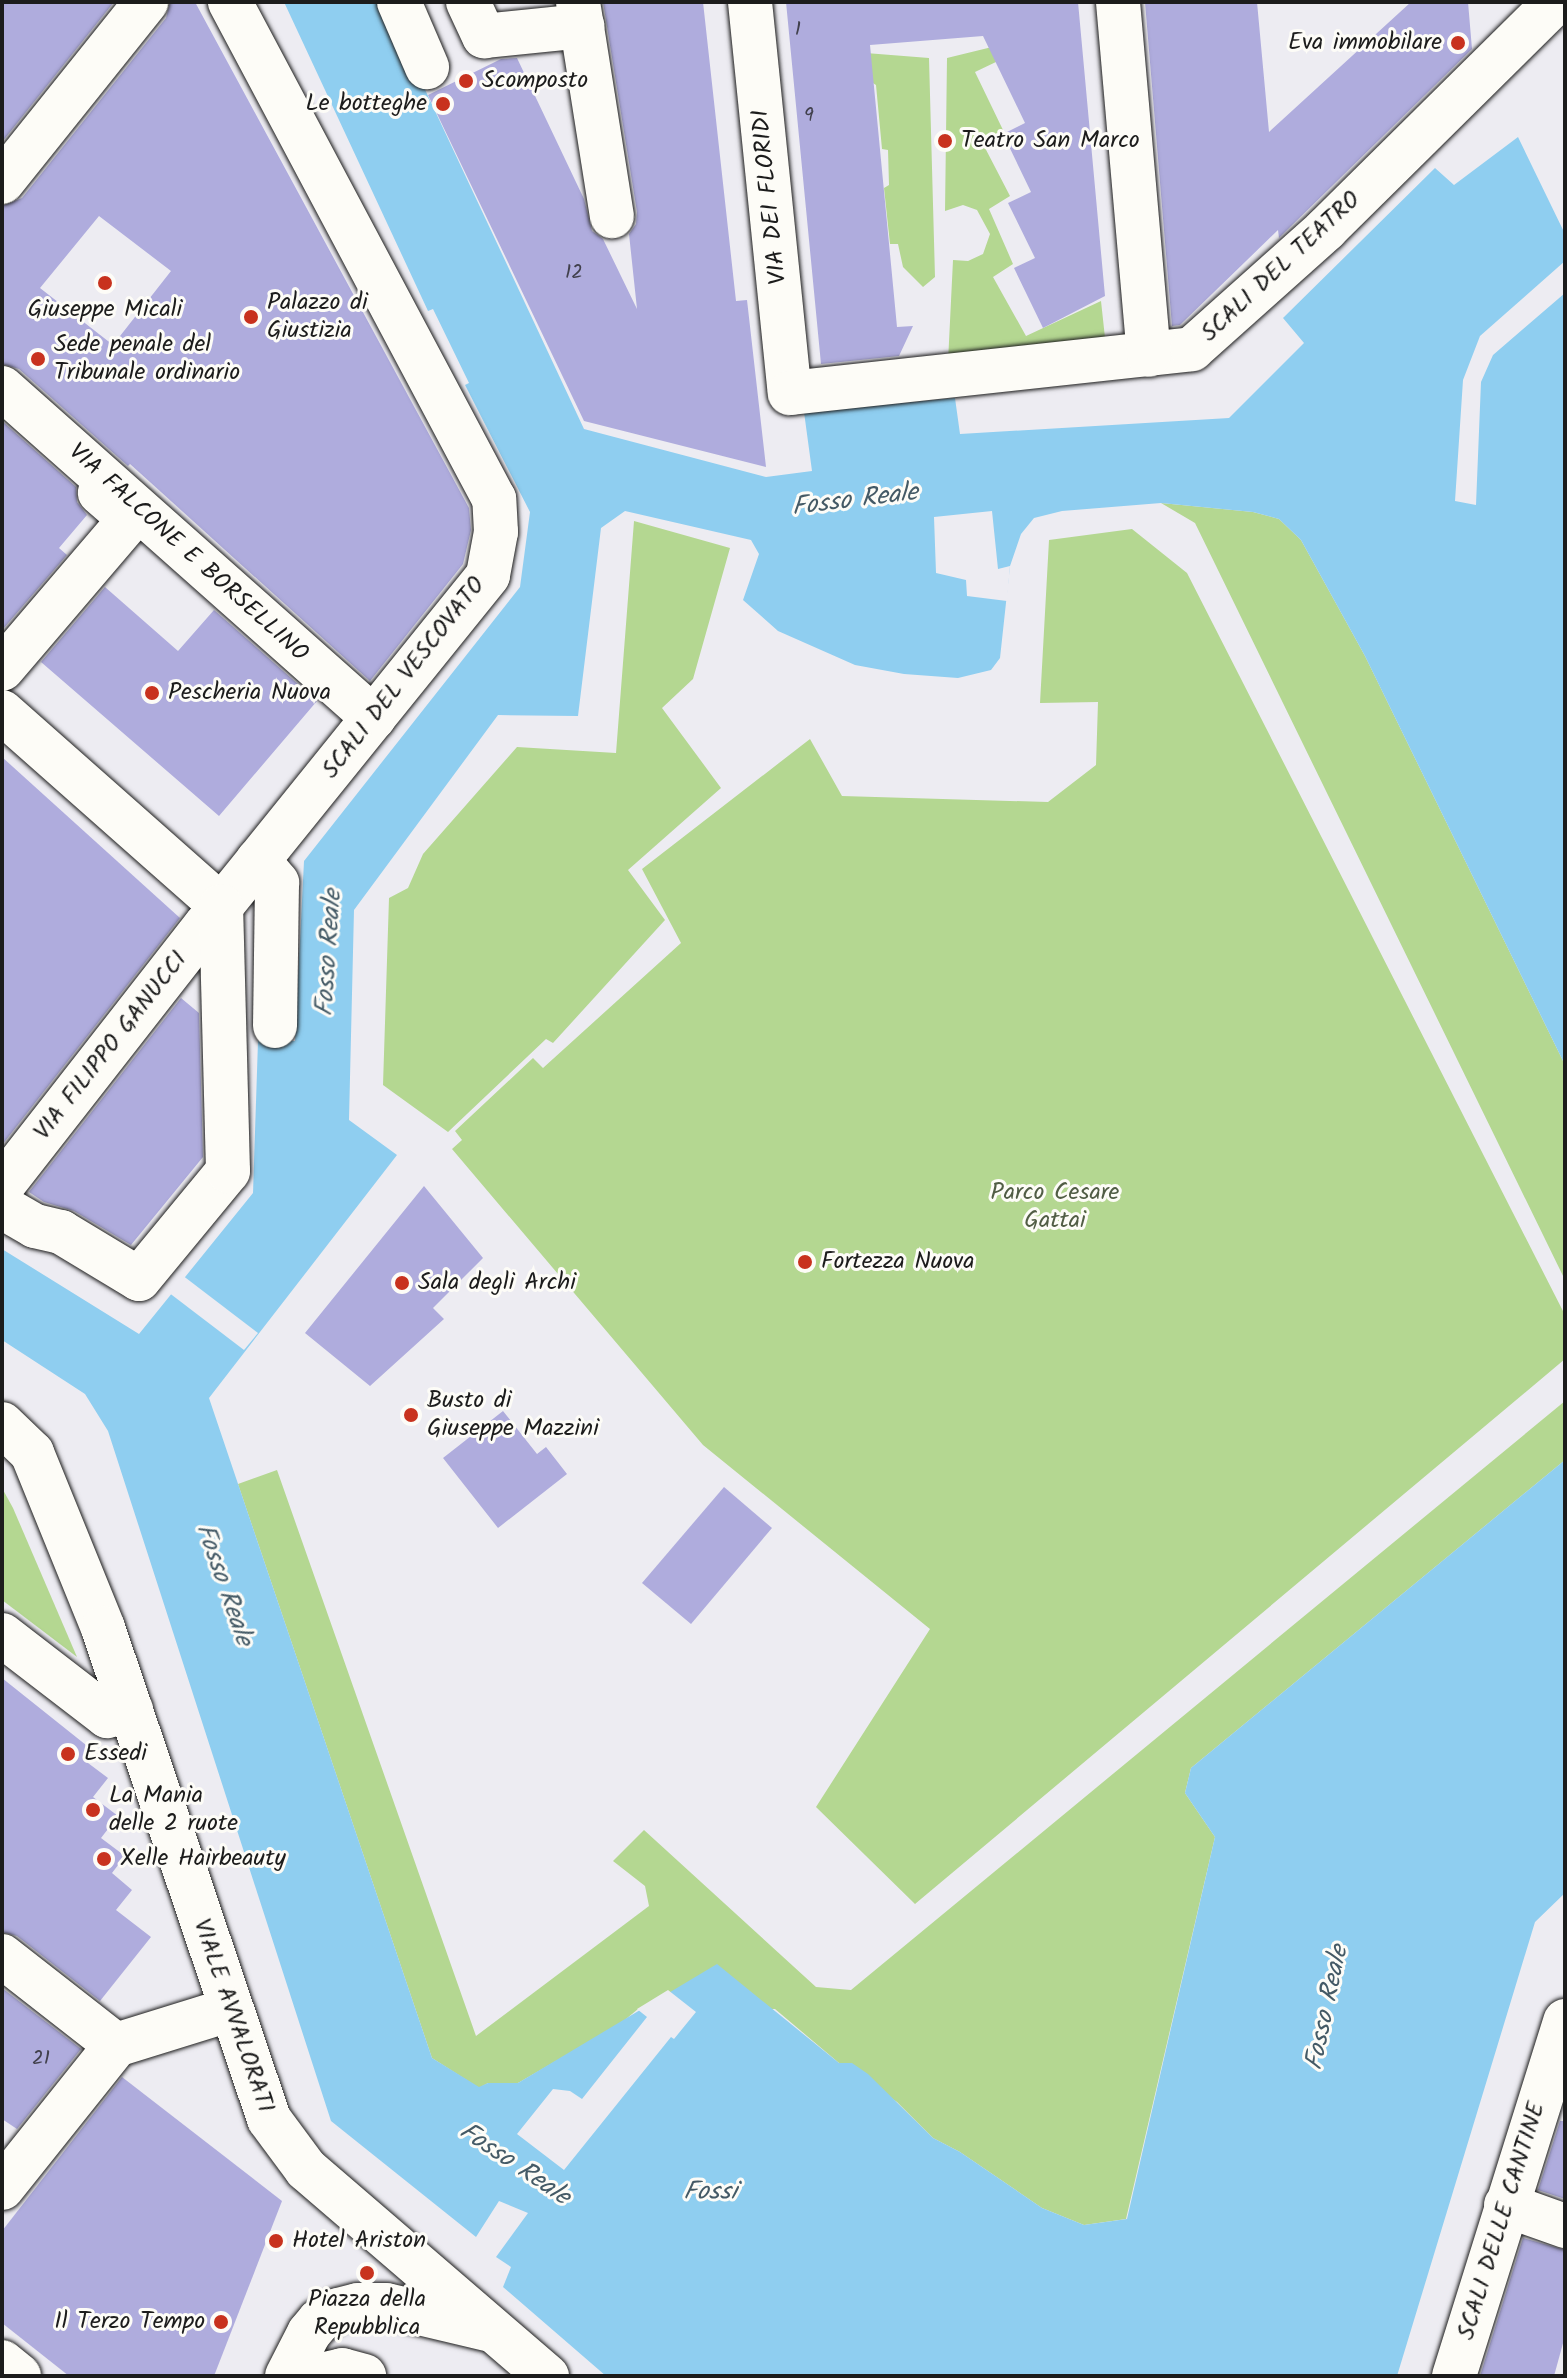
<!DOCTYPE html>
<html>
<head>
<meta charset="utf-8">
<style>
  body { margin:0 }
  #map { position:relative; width:1567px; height:2378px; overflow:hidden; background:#edecf2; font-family:Kalam,sans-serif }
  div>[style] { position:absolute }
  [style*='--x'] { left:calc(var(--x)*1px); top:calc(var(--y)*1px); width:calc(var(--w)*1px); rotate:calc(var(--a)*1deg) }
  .green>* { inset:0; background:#b4d791 }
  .water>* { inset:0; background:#8fcef0 }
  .pier>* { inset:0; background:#edecf2 }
  .building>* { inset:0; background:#afacdd }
  .roads { filter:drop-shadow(0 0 2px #1c1c1c) drop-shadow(0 0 2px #1c1c1c) }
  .minor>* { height:44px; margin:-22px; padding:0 22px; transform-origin:22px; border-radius:22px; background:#fdfcf7 }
  .dots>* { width:22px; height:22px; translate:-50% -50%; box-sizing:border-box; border:4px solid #fdfcf7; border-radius:50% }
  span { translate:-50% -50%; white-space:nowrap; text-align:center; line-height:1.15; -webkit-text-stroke:6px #fdfcf7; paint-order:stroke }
  .number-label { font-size:20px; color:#41404c }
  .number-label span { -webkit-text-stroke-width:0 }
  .poi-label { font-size:24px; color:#1c1c1c }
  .right { translate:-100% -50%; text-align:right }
  .left { translate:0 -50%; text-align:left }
  .street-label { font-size:24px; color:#1c1c1c }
  .park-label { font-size:24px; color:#515d45 }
  .water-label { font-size:26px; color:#445a66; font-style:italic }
  .frame { position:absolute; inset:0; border:4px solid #1c1c1c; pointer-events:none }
</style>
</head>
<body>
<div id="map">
  <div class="green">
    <i style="clip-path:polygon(992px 47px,998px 61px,975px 72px,1003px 130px,982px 142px,1010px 196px,989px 209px,1013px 264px,993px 277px,1026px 336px,1101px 301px,1106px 347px,948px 362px,953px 260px,968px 261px,983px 254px,990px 234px,977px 210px,963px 205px,945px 211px,947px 58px)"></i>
    <i style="clip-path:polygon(853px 52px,929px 58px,935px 277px,923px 287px,903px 267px,898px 244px,890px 244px,884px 188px,889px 185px,888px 150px,882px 149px,876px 85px,854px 71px)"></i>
    <i style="clip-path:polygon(1161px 503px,1253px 512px,1279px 519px,1301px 540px,1365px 656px,1565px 1065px,1565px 1280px,1195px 523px)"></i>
    <i style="clip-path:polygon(634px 521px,730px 548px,693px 679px,662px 708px,721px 788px,628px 870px,665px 920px,553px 1043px,546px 1039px,448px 1132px,383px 1085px,389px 898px,408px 888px,423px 854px,517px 747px,616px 753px)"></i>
    <i style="clip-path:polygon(1132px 529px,1187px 573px,1565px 1315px,1565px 1359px,915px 1904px,816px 1807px,930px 1629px,703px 1445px,452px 1149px,462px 1140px,455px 1131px,533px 1058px,543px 1068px,681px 943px,642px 869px,810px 739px,842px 796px,1048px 802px,1096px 765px,1098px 702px,1040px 703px,1049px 540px)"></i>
    <i style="clip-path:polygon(1565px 1401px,1565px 1460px,1191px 1768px,1185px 1793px,1215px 1837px,1126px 2219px,1084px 2225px,1042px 2208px,960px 2152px,933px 2138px,897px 2102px,839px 2063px,775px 2009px,638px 2009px,620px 2024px,518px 2083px,488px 2083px,479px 2088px,432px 2058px,238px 1484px,277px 1470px,476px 2036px,649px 1906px,645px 1886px,613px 1861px,644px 1830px,816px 1987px,851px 1990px)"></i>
    <i style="clip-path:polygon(2px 1488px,13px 1508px,77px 1657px,2px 1600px)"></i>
  </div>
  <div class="water">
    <i style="clip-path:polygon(284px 2px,384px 2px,584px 429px,766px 477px,812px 471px,804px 412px,955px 398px,960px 434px,1229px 418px,1304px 343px,1283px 318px,1435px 168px,1454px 185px,1518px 137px,1565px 234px,1565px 1065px,1365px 656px,1301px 540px,1279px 519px,1253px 512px,1161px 503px,1062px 511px,1034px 518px,1021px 534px,1010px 566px,1000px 658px,991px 670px,958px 678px,904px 674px,855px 665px,778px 631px,743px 600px,759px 554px,751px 540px,625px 511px,601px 528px,578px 716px,498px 715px,354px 910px,349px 1120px,397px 1155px,209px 1398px,432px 2058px,479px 2087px,488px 2083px,518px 2083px,717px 1964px,839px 2063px,852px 2063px,868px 2074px,933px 2138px,960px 2152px,1042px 2208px,1084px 2225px,1127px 2219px,1215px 1837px,1185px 1793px,1191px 1768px,1565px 1460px,1565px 1893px,1535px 1922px,1397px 2376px,606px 2376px,503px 2287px,511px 2267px,496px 2257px,528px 2213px,499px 2201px,476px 2237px,331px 2121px,108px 1431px,85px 1394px,2px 1340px,2px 1249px,139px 1334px,253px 1193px,258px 1041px,295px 1041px,304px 861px,520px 587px,530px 512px,465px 385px,469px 383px,433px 309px,428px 311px)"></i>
  </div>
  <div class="pier">
    <i style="clip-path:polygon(1565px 261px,1565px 293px,1493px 355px,1481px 382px,1476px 505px,1455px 501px,1463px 380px,1480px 336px)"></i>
    <i style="clip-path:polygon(992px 511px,998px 569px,1010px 566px,1007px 601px,967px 596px,966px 580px,936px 573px,934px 517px)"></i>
    <i style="clip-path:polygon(182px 1275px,258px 1333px,244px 1350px,168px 1292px)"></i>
    <i style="clip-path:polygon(668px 1990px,696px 2012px,674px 2039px,671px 2037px,564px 2170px,517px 2134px,553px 2089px,570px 2091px,582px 2099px,647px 2017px,637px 2009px)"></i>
  </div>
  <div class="building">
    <i style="clip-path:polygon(2px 2px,114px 2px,2px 142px)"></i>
    <i style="clip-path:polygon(evenodd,170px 2px,195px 2px,469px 508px,471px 530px,463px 564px,370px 681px,130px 464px,128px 466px,19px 369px,2px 364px,2px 206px,22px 198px,166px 18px,170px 2px,99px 216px,171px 271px,113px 345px,40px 288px,99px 216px)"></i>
    <i style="clip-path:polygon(603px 2px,703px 2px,736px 301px,747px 300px,766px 467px,584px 421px,428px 95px,501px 59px,517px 58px,584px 199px,592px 231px,603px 239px,637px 309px,629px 234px,636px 224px,637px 212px)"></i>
    <i style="clip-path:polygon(786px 2px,1078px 2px,1105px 296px,1043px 328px,1014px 268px,1035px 258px,1008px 203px,1031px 192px,1003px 134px,1025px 123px,983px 36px,870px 45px,897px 327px,913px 326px,899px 356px,821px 364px)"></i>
    <i style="clip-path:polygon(1145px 2px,1257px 2px,1269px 132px,1411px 2px,1468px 2px,1472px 49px,1283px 234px,1279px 238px,1278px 230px,1180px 325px,1172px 326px)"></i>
    <i style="clip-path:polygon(2px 421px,76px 487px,77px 502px,87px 515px,59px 548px,67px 555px,3px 629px)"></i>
    <i style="clip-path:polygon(105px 587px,178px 651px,214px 610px,317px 701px,219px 816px,41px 662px)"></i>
    <i style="clip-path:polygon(2px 757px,180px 918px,2px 1145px)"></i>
    <i style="clip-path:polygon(181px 998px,199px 1013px,203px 1157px,131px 1245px,74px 1211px,44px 1202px,29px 1192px)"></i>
    <i style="clip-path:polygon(424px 1186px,483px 1258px,433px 1308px,444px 1319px,370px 1386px,305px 1333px)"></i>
    <i style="clip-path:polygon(503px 1411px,537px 1454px,546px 1447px,567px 1474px,498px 1528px,443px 1458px)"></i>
    <i style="clip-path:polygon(724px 1487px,772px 1528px,691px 1624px,642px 1583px)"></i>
    <i style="clip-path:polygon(2px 1678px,96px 1753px,88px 1763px,108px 1778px,93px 1797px,118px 1816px,101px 1838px,125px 1856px,112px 1873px,132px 1890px,116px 1910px,151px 1937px,100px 2001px,17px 1936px,2px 1932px)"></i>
    <i style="clip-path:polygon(2px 1988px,81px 2049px,17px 2129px,2px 2119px)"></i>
    <i style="clip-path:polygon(122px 2077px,282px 2201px,214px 2376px,69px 2376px,2px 2323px,2px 2231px)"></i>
    <i style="clip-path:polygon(1560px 2121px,1565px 2121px,1565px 2199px,1538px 2190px)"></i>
    <i style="clip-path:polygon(1523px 2238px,1565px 2250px,1565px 2336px,1554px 2376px,1480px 2376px)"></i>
  </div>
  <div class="roads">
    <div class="minor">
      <i style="--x:399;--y:2;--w:71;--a:66.7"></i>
      <i style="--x:468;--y:2;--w:38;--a:65"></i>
      <i style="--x:484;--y:36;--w:99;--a:-5.8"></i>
      <i style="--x:578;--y:2;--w:217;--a:81"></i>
      <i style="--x:750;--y:2;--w:393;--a:84.2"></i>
      <i style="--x:790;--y:393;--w:404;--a:-6.2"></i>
      <i style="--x:1192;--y:349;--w:180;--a:-41.8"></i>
      <i style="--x:1326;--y:229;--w:322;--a:-44.7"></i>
      <i style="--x:1118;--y:2;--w:354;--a:85"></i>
      <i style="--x:2;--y:182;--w:231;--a:-51.3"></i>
      <i style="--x:2;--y:388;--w:497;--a:41.6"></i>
      <i style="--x:2;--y:669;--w:197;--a:-49.5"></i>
      <i style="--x:130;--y:519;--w:40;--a:-139"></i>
      <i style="--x:2;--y:712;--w:293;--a:41.5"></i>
      <i style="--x:258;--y:860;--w:30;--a:50"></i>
      <i style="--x:277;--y:883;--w:143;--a:90.8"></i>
      <i style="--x:2;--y:1186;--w:331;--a:-52"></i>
      <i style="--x:206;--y:925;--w:449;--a:-51.1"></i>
      <i style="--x:488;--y:575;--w:44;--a:-79.5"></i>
      <i style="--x:496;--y:532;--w:33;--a:-93"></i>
      <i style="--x:494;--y:499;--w:563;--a:-117.98"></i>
      <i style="--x:2;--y:1207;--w:38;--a:30"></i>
      <i style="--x:35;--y:1226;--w:27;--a:13"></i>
      <i style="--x:61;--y:1232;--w:91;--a:31.1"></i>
      <i style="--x:139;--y:1279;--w:140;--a:-50.5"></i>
      <i style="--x:228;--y:1171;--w:265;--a:-91.5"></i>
      <i style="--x:2;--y:1424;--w:42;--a:44"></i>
      <i style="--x:32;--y:1453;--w:189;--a:67.9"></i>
      <i style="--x:103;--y:1628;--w:518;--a:71.32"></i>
      <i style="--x:269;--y:2119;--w:62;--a:53.5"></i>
      <i style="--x:306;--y:2169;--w:318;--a:40.7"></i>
      <i style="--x:2;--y:1635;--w:133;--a:37.6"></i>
      <i style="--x:107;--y:1716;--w:25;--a:-14"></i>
      <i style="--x:2;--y:1956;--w:145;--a:38"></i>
      <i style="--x:116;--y:2045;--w:118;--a:-17.2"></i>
      <i style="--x:2;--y:2188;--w:183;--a:-51.4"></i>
      <i style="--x:1506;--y:2205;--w:63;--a:19.6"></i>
      <i style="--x:2;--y:2362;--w:22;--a:39"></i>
      <i style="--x:287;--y:2376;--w:48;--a:-62.9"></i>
      <i style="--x:309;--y:2333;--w:16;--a:-50"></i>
      <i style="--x:319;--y:2321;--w:22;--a:-30"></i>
      <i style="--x:338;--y:2310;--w:21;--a:-14"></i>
      <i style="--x:358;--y:2305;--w:28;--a:0"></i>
      <i style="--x:386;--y:2305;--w:104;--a:13.4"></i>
      <i style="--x:317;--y:2376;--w:26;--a:-13"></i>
      <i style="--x:342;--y:2370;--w:23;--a:15"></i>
      <i style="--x:1454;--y:2376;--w:372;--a:-72.6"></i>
    </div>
  </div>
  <div class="dots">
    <i style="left:1458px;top:43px;background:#c8321e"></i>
    <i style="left:466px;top:81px;background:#c8321e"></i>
    <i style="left:443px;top:104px;background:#c8321e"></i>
    <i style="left:945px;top:141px;background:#c8321e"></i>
    <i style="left:105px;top:283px;background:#c8321e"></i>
    <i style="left:251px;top:317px;background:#c8321e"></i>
    <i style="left:38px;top:359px;background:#c8321e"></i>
    <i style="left:152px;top:693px;background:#c8321e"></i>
    <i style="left:805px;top:1262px;background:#c8321e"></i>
    <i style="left:402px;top:1283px;background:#c8321e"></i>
    <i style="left:411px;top:1415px;background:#c8321e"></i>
    <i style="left:68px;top:1754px;background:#c8321e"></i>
    <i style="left:93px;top:1810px;background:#c8321e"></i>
    <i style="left:104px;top:1859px;background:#c8321e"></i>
    <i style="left:276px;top:2241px;background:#c8321e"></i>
    <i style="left:367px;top:2273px;background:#c8321e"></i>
    <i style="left:221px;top:2322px;background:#c8321e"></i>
  </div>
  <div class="number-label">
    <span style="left:798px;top:30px">1</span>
    <span style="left:809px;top:116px">9</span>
    <span style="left:574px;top:273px">12</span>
    <span style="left:41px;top:2059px">21</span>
  </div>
  <div class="poi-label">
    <span class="right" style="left:1442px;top:43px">Eva immobilare</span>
    <span class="left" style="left:482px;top:81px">Scomposto</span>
    <span class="right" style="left:427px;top:104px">Le botteghe</span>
    <span class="left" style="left:961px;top:141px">Teatro San Marco</span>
    <span class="left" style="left:267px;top:317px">Palazzo di<br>Giustizia</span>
    <span style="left:105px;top:310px">Giuseppe Micali</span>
    <span class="left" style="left:54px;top:359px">Sede penale del<br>Tribunale ordinario</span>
    <span class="left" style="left:168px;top:693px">Pescheria Nuova</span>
    <span class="left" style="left:821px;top:1262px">Fortezza Nuova</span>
    <span class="left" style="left:418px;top:1283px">Sala degli Archi</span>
    <span class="left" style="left:427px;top:1415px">Busto di<br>Giuseppe Mazzini</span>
    <span class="left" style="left:84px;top:1754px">Essedi</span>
    <span class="left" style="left:109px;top:1810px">La Mania<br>delle 2 ruote</span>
    <span class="left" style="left:120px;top:1859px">Xelle Hairbeauty</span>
    <span class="left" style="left:292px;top:2241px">Hotel Ariston</span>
    <span style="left:367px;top:2314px">Piazza della<br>Repubblica</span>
    <span class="right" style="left:205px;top:2322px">Il Terzo Tempo</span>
  </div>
  <div class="street-label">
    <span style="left:770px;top:197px;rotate:-96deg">VIA DEI FLORIDI</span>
    <span style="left:1281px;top:267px;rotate:-43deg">SCALI DEL TEATRO</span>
    <span style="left:188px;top:553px;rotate:42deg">VIA FALCONE E BORSELLINO</span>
    <span style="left:404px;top:678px;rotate:-52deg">SCALI DEL VESCOVATO</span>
    <span style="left:111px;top:1046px;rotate:-52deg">VIA FILIPPO GANUCCI</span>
    <span style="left:233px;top:2016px;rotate:71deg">VIALE AVVALORATI</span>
    <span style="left:1502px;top:2221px;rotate:-73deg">SCALI DELLE CANTINE</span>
  </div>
  <div class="park-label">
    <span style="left:1055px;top:1207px">Parco Cesare<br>Gattai</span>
  </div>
  <div class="water-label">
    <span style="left:855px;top:501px;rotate:-7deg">Fosso Reale</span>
    <span style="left:330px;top:953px;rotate:-86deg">Fosso Reale</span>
    <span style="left:223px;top:1585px;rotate:71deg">Fosso Reale</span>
    <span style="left:1328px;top:2008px;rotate:-78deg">Fosso Reale</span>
    <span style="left:514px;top:2165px;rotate:34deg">Fosso Reale</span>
    <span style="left:710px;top:2193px">Fossi</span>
  </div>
  <div class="frame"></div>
</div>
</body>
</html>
